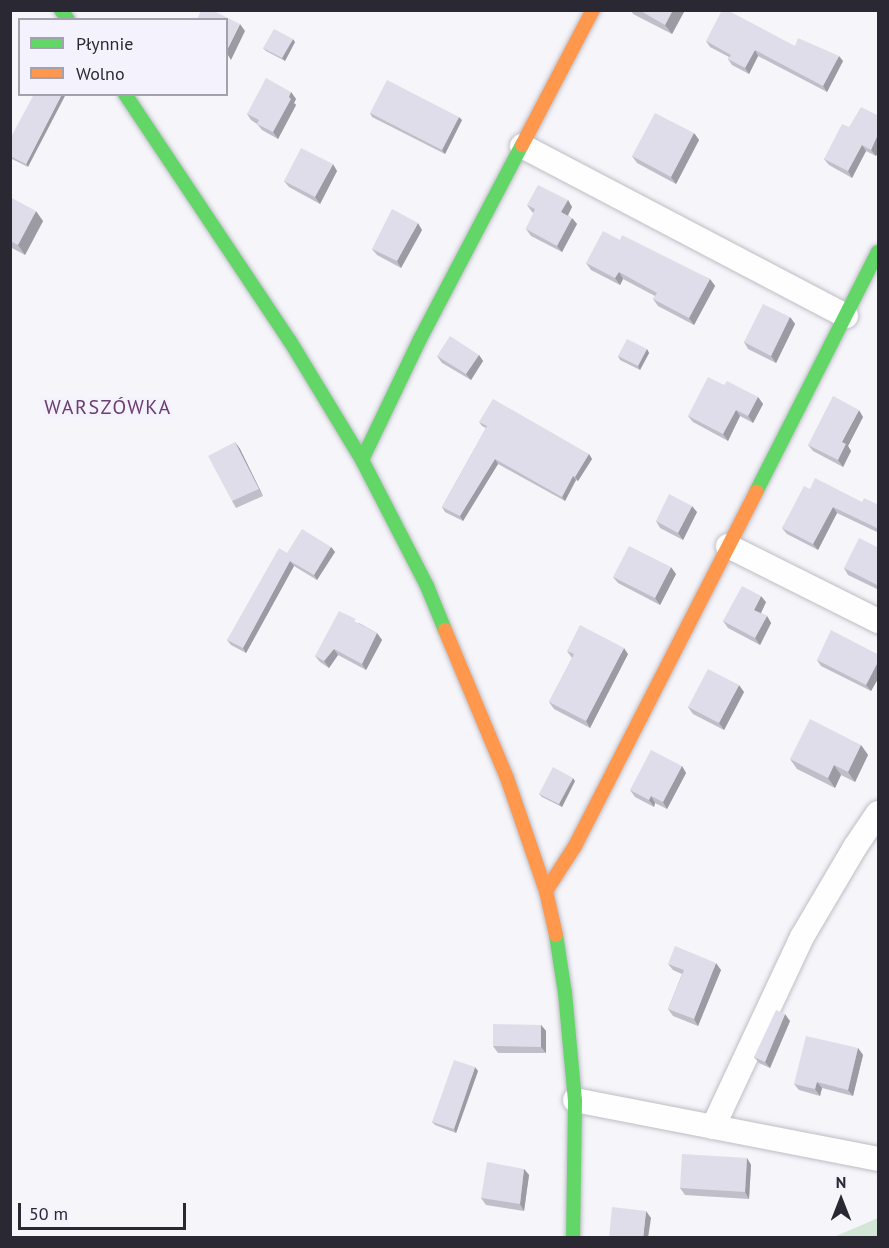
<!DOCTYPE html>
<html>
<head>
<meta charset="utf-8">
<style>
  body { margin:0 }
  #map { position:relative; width:889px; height:1248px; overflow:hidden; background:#f5f5fa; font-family:"PT Sans",sans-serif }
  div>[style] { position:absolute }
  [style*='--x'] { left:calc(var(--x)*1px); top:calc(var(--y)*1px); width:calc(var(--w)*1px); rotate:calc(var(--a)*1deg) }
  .green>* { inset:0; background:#d2e7d5 }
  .roads { filter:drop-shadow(0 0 2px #bebdc5) drop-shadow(0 0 2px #bebdc5) }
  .street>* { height:24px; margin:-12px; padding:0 12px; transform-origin:12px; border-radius:12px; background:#fefefe }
  .fast>* { height:14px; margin:-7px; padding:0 7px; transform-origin:7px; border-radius:7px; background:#63d668 }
  .slow>* { height:14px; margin:-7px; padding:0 7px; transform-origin:7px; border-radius:7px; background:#ff974d }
  .wall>* { inset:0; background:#c0bec9 }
  .shaded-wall>* { inset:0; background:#9c9ba4 }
  .building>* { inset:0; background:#dfddea }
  span { translate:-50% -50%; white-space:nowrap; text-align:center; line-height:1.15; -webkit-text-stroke:6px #f3f2fd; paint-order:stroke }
  .quarter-label { font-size:20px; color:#6b3d71; letter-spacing:1.5px }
  .frame { position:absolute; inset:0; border:12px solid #2a2933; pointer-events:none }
  .legend { position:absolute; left:18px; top:18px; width:210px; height:78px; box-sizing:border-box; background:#f3f2fd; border:2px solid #a3a2ac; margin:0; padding:8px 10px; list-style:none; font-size:18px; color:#2a2933 }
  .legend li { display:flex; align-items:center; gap:12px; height:30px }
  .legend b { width:30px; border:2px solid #a3a2ac }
  .north { position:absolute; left:811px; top:1170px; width:60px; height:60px; -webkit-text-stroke:4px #f3f2fd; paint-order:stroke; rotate:0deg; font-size:16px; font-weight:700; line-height:24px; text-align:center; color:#2a2933 }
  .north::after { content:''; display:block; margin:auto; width:21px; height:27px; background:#2a2933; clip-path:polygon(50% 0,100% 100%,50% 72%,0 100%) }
  .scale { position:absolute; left:18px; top:1203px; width:168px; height:27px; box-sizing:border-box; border:3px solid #2a2933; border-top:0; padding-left:8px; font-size:18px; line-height:21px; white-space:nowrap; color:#2a2933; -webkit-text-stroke:4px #f3f2fd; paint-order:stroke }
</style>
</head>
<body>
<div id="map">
  <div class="green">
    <i style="clip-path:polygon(878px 1218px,878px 1237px,834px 1237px)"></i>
  </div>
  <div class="roads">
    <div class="street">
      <i style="--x:522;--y:146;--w:366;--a:27.7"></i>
      <i style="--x:728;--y:546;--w:168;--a:26.6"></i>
      <i style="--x:575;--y:1100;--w:309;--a:11"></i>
      <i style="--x:713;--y:1127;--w:210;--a:-64.9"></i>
      <i style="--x:802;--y:937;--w:104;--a:-59.5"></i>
      <i style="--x:855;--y:847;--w:41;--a:-55.9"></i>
    </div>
    <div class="fast">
      <i style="--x:61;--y:10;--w:12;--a:55"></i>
      <i style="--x:125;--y:94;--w:297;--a:56.3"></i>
      <i style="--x:290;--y:341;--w:139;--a:58.8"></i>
      <i style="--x:362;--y:460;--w:142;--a:62.7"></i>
      <i style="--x:427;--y:586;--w:48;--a:67.8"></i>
      <i style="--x:362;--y:460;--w:134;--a:-64.4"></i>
      <i style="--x:420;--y:339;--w:219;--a:-62.3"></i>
      <i style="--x:756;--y:492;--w:269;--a:-63.1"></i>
      <i style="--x:556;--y:935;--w:59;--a:81.2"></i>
      <i style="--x:565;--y:993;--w:107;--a:84.7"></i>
      <i style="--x:575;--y:1100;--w:138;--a:90.8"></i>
    </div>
    <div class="slow">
      <i style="--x:522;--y:145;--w:153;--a:-62.3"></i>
      <i style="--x:445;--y:630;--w:160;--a:67.3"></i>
      <i style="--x:507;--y:778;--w:120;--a:71"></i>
      <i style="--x:546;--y:891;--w:45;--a:77.2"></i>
      <i style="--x:546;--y:891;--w:54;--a:-57.2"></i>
      <i style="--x:575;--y:846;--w:398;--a:-62.9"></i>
    </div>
  </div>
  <div class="wall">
    <i style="clip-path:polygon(631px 10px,685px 10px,672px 34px,633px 14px)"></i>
    <i style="clip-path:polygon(706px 41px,795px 46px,843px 61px,827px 92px,758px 56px,749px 74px,732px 65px,728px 59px,729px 57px,710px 47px)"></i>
    <i style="clip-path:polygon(295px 42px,285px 61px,266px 51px,263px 48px)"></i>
    <i style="clip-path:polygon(291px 92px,296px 99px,294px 103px,296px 105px,278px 139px,262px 130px,257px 124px,251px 120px,247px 114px)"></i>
    <i style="clip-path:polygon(370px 113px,462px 120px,445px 154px,372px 117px)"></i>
    <i style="clip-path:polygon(879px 116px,879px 150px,876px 156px,866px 151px,852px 178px,829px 165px,824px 159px,849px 127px)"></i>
    <i style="clip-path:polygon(694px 133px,699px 140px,676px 184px,637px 163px,632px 156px)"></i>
    <i style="clip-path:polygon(10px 139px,28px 167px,10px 158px)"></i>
    <i style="clip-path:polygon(337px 171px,320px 204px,289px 187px,284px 181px)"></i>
    <i style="clip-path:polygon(10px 197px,43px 221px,25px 255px,10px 247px)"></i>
    <i style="clip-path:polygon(568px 200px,572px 207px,568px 215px,577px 224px,562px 252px,531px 236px,526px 229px,534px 213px,532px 212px,527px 205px)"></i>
    <i style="clip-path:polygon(422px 230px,401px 268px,377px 255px,372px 249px)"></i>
    <i style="clip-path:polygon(620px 240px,710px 279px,715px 286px,694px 325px,658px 306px,653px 299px,655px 296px,623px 279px,620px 285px,591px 270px,586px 263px)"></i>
    <i style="clip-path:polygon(790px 317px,795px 324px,776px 363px,748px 349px,744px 342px)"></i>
    <i style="clip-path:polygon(647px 349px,649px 353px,640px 370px,620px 360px,618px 356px)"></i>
    <i style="clip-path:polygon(479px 355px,483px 361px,471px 380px,442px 363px,437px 356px)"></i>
    <i style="clip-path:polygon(724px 385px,758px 397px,763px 404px,753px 423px,740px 416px,728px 441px,693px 422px,688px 416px)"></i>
    <i style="clip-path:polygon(863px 417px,848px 446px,851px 451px,843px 467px,813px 451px,808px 445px)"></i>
    <i style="clip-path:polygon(479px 422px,589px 454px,592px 459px,578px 481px,576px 480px,565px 501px,498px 464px,463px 521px,445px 512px,442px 507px,486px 428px,482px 426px)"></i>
    <i style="clip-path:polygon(235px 442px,240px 449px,263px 496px,236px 508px,232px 501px)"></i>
    <i style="clip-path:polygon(810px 489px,879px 507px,879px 533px,837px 513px,818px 550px,787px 534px,782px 528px)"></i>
    <i style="clip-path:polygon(697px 512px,683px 540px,660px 528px,656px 521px)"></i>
    <i style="clip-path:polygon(331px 547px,335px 552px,317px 580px,294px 566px,246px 653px,231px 645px,227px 640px,287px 553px)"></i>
    <i style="clip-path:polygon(879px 548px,879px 590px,848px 575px,844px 568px)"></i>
    <i style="clip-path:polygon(676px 574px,660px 605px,618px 583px,613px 577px)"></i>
    <i style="clip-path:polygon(766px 602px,761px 613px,767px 616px,771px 623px,760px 645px,728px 628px,723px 621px)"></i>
    <i style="clip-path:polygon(359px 623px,377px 633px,382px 640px,366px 670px,338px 655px,329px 668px,320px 662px,315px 656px)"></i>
    <i style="clip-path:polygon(567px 651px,628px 654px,590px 728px,554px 709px,549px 702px,572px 658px)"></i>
    <i style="clip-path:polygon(879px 655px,879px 677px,871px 691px,821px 666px,817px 660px)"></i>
    <i style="clip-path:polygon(744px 692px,724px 730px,693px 714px,688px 707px)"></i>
    <i style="clip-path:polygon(861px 745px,868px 755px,855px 782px,841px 775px,835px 788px,797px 769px,790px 759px)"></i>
    <i style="clip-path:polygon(682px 766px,686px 773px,667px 809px,655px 803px,654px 807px,635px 797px,630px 790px)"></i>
    <i style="clip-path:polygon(575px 781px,562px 807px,542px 797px,539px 794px)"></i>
    <i style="clip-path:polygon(668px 964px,721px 970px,698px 1026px,673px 1016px,668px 1009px,682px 974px,673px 970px)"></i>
    <i style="clip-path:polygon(790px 1021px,770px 1068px,759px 1063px,754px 1057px)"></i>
    <i style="clip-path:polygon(541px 1025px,546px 1031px,546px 1053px,498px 1053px,493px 1046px)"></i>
    <i style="clip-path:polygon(858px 1048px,863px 1055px,853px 1096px,822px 1088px,820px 1096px,799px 1090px,794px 1084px)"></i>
    <i style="clip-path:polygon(478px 1071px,456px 1133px,435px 1125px,432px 1122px)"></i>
    <i style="clip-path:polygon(747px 1158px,751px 1165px,749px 1199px,685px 1195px,680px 1188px)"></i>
    <i style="clip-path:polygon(524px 1169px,529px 1175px,524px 1211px,486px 1205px,481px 1198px)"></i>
  </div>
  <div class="shaded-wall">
    <i style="clip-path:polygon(673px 10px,685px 10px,672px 34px,665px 25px)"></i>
    <i style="clip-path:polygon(240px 24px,245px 31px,231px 60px,226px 52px)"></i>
    <i style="clip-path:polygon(293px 39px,295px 42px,285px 61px,282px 58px)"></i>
    <i style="clip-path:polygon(755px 50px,758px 56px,749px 74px,745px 68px)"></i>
    <i style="clip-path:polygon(839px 56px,843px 61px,827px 92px,823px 86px)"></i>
    <i style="clip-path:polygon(291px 92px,296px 99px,294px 103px,296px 105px,278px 139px,273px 132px)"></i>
    <i style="clip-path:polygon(62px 94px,66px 94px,28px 167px,26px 164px)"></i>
    <i style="clip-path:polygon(459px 117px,462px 120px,445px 154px,442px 150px)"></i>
    <i style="clip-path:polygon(879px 132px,879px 150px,876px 156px,871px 150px)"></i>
    <i style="clip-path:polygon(694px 133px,699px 140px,676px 184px,671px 177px)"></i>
    <i style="clip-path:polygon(862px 145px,866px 151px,852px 178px,848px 171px)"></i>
    <i style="clip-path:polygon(333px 164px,337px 171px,320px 204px,315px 197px)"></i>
    <i style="clip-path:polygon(568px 200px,572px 207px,566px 219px,561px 212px)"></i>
    <i style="clip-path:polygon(36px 211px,43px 221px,25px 255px,18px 245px)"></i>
    <i style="clip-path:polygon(572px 218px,577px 224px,562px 252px,557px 246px)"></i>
    <i style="clip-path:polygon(418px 223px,422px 230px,401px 268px,397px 261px)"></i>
    <i style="clip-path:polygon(619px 272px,623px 279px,620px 285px,615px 278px)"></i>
    <i style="clip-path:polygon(710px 279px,715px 286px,694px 325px,689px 318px)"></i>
    <i style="clip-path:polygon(790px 317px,795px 324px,776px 363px,771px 356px)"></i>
    <i style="clip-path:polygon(647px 349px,649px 353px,640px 370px,638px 366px)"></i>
    <i style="clip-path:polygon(479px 355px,483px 361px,471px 380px,466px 374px)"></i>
    <i style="clip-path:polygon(758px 397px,763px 404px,753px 423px,748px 416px)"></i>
    <i style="clip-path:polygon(736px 410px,740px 416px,728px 441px,723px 434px)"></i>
    <i style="clip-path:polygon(859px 410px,863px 417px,848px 446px,851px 451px,843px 467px,838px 460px,842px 442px)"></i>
    <i style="clip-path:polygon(235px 442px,240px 449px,263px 496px,259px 489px)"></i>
    <i style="clip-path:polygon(589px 454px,592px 459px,578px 481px,575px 477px)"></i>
    <i style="clip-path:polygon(495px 459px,498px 464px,463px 521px,460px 516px)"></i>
    <i style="clip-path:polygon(573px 476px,576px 480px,565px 501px,562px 497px)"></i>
    <i style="clip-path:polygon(692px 506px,697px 512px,683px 540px,678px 533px)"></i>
    <i style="clip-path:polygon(833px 507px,837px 513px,818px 550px,813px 544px)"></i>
    <i style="clip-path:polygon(331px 547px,335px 552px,317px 580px,314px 575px)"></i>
    <i style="clip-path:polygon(290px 561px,294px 566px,246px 653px,243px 648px)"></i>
    <i style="clip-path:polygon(671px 567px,676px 574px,660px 605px,655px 598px)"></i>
    <i style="clip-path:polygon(761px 596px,766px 602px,759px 617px,754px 610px)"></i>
    <i style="clip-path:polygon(767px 616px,771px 623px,760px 645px,755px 638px)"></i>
    <i style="clip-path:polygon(377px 633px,382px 640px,366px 670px,362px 664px)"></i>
    <i style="clip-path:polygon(624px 648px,628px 654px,590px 728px,586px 721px)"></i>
    <i style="clip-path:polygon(334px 649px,338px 655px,329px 668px,324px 661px)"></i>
    <i style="clip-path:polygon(879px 660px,879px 677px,871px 691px,866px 685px)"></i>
    <i style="clip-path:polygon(739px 685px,744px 692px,724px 730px,719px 723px)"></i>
    <i style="clip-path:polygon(861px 745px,868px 755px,855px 782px,848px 772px)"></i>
    <i style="clip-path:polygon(834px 765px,841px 775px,835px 788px,828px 778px)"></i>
    <i style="clip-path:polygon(682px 766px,686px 773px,667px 809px,663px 802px)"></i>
    <i style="clip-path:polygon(573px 778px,575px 781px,562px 807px,559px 804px)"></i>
    <i style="clip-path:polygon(651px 796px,655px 803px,654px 807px,649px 800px)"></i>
    <i style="clip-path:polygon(716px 963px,721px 970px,698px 1026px,694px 1019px)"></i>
    <i style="clip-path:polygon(785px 1014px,790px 1021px,770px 1068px,765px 1062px)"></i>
    <i style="clip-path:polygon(541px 1025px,546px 1031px,546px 1053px,541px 1047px)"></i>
    <i style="clip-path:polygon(858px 1048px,863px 1055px,853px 1096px,848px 1090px)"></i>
    <i style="clip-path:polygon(475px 1067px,478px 1071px,456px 1133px,454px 1129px)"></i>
    <i style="clip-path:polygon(817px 1082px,822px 1088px,820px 1096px,815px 1089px)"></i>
    <i style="clip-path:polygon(747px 1158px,751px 1165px,749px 1199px,745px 1192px)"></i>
    <i style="clip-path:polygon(524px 1169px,529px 1175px,524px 1211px,520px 1204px)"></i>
    <i style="clip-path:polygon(646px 1211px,651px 1218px,648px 1238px,643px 1238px)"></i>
  </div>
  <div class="building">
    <i style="clip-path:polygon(201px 10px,212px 10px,240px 24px,226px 52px,226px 20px,197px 20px)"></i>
    <i style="clip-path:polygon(639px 10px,673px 10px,665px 25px)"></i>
    <i style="clip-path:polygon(722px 10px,727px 10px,795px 46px,798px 38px,839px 56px,823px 86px,755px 50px,745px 68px,728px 59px,731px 55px,706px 41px)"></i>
    <i style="clip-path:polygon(274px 29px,293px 39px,282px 58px,263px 48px)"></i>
    <i style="clip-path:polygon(266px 78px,291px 92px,289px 97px,291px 99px,273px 132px,257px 124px,259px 120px,247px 114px)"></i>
    <i style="clip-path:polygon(387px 80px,459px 117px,442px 150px,370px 113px)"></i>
    <i style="clip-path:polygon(34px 94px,62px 94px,26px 164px,10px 156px,10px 139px)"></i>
    <i style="clip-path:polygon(861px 107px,879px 116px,879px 132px,871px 150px,862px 145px,848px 171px,824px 159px,842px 124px,849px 127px)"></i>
    <i style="clip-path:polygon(655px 113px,694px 133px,671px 177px,632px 156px)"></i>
    <i style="clip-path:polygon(301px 148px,333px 164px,315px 197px,284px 181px)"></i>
    <i style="clip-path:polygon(538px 185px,568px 200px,561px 212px,572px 218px,557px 246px,526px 229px,535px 209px,527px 205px)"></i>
    <i style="clip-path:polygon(10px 197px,36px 211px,18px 245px,10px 241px)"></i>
    <i style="clip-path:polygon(392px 209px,418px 223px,397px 261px,372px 249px)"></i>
    <i style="clip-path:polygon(603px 231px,620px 240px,622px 235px,710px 279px,689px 318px,653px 299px,657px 293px,619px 272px,615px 278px,586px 263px)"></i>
    <i style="clip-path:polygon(763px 304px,790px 317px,771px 356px,744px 342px)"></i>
    <i style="clip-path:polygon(450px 336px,479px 355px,466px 374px,437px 356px)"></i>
    <i style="clip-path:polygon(627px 339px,647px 349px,638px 366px,618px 356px)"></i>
    <i style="clip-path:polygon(708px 377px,724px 385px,727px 381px,758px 397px,748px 416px,736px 410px,723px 434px,688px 416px)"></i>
    <i style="clip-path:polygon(833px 396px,859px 410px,842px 442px,846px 444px,838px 460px,808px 445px)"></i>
    <i style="clip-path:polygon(493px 399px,589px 454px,575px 477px,573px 476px,562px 497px,495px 459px,460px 516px,442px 507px,487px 426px,479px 422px)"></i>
    <i style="clip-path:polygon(235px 442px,259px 489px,232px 501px,208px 456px)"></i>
    <i style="clip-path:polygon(815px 478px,862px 502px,864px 498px,879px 505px,877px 510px,879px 511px,879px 529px,833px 507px,813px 544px,782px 528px,804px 486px,810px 489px)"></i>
    <i style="clip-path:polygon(669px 494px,692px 506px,678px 533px,656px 521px)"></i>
    <i style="clip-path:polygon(302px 529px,331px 547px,314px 575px,290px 561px,243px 648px,227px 640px,279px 548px,287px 553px)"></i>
    <i style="clip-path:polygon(859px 538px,879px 548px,879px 586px,844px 568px)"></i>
    <i style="clip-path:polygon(629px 546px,671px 567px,655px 598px,613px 577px)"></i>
    <i style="clip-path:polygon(742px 586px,761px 596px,754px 610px,767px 616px,755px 638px,723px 621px)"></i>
    <i style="clip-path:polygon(339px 611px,356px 619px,354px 621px,377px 633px,362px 664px,334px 649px,324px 661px,315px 656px)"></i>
    <i style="clip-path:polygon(580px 625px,624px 648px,586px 721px,549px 702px,574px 654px,567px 651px)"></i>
    <i style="clip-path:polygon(831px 630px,879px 655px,879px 660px,866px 685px,817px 660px)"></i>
    <i style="clip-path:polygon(708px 669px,739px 685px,719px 723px,688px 707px)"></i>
    <i style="clip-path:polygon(810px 719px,861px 745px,848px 772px,834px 765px,828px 778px,790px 759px)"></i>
    <i style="clip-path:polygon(651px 750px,682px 766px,663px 802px,651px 796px,649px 800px,630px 790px)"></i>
    <i style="clip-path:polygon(553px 767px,573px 778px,559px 804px,539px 794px)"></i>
    <i style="clip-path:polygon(675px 946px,716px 963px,694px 1019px,668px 1009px,684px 970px,668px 964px)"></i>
    <i style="clip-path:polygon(776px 1010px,785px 1014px,765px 1062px,754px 1057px)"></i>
    <i style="clip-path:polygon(493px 1024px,541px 1025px,541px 1047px,493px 1046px)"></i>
    <i style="clip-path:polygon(806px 1036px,858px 1048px,848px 1090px,817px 1082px,815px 1089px,794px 1084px)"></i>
    <i style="clip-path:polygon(454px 1060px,475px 1067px,454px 1129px,432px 1122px)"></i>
    <i style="clip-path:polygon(682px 1154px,747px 1158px,745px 1192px,680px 1188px)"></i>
    <i style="clip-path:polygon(487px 1162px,524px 1169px,520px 1204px,481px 1198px)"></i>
    <i style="clip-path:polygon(612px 1207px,646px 1211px,643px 1238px,609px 1238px)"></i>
  </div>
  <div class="quarter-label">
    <span style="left:108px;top:407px">WARSZÓWKA</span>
  </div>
  <div class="frame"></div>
  <ul class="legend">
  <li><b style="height:8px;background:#63d668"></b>Płynnie</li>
  <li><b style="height:8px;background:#ff974d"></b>Wolno</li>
  </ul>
  <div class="north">N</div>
  <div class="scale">50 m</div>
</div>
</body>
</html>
